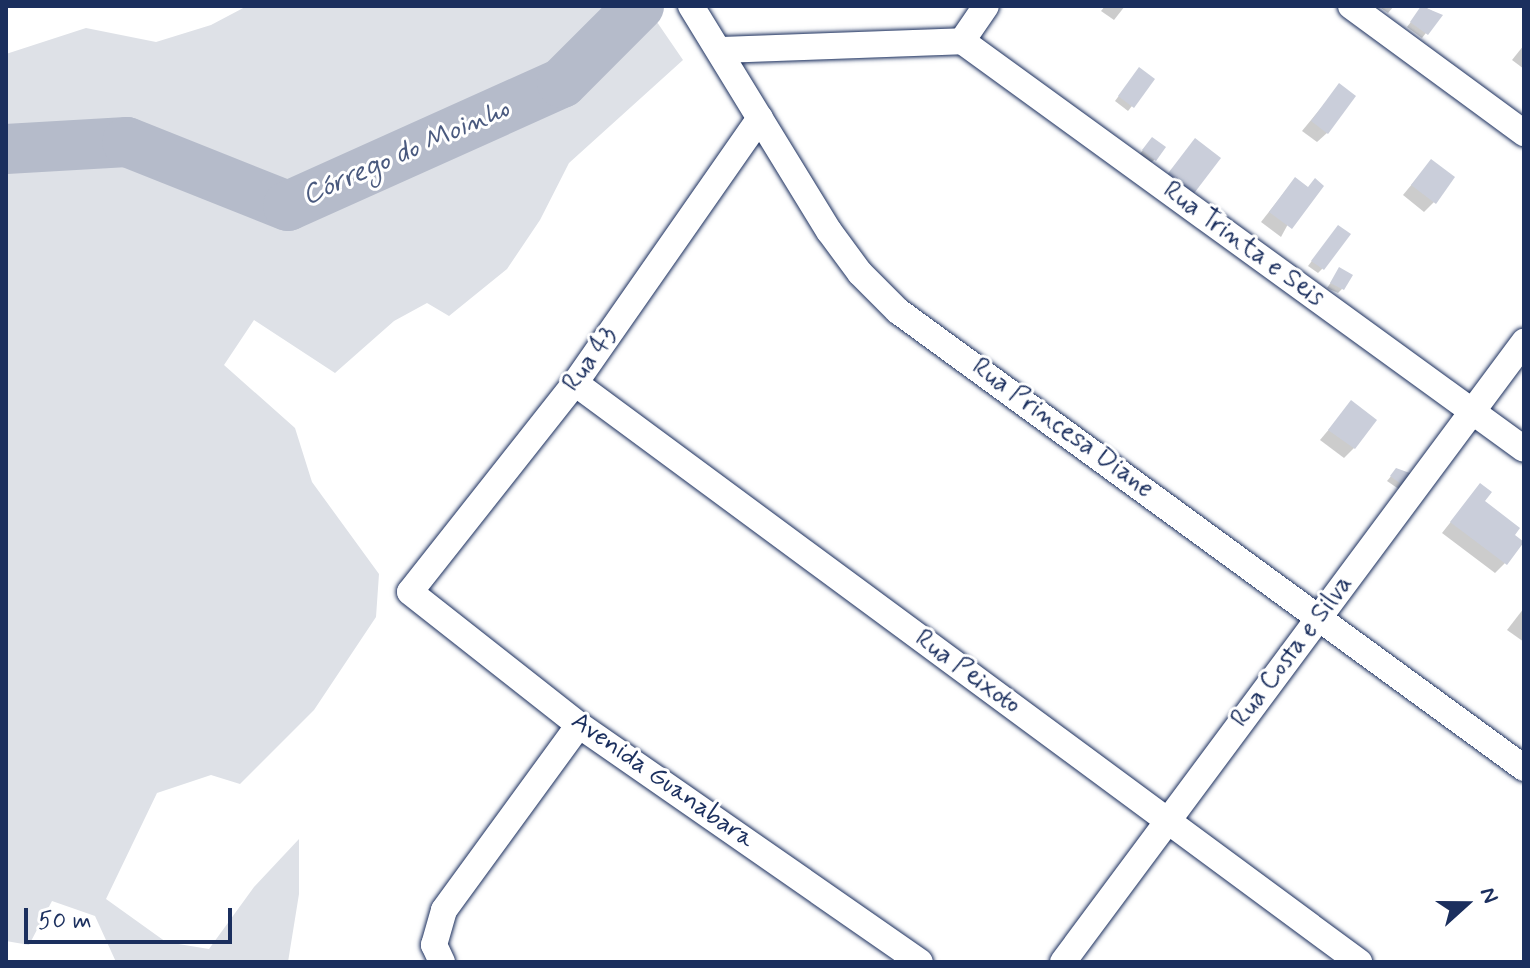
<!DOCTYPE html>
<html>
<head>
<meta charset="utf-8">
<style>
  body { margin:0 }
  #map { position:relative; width:1530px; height:968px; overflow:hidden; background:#fff; font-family:Mynerve,sans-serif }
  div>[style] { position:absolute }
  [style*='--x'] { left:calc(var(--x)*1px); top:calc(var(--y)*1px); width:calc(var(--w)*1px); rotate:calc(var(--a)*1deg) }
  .green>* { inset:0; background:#dee1e7 }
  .shadow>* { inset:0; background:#0003 }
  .river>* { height:50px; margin:-25px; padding:0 25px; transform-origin:25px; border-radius:25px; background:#b5bbca }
  .building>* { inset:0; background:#caceda }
  .roads { filter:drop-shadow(0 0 2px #1b2f5e) drop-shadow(0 0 2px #1b2f5e) }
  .minor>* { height:26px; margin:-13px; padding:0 13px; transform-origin:13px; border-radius:13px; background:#fff }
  span { translate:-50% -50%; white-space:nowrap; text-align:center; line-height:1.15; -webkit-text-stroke:6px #fff; paint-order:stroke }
  .street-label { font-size:26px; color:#1b2f5e }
  .water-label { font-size:28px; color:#49597e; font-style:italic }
  .frame { position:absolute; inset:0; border:8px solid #1b2f5e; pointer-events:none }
  .north { position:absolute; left:1426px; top:864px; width:80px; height:80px; -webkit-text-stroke:6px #fff; paint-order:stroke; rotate:69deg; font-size:22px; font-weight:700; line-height:32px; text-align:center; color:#1b2f5e }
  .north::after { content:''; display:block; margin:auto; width:28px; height:36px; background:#1b2f5e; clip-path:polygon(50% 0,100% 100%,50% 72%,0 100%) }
  .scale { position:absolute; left:24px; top:908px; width:208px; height:36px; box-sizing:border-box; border:4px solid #1b2f5e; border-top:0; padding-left:10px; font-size:24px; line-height:28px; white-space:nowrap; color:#1b2f5e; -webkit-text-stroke:6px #fff; paint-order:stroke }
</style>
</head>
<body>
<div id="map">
  <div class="green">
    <i style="clip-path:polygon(247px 6px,646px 6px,683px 60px,569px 163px,540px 220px,507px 269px,449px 316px,427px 303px,394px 321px,335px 373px,254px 320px,224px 365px,295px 428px,312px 482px,379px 574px,376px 617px,314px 710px,240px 784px,211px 775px,157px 793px,106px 899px,166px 942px,209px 949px,254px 887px,299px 839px,299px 894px,288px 962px,116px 962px,95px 916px,52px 901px,29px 945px,6px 941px,6px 54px,86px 28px,156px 42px,211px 25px)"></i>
  </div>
  <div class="shadow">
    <i style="clip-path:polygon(1105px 6px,1125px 6px,1114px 20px,1101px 11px)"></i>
    <i style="clip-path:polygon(1378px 6px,1394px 6px,1388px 13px)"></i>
    <i style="clip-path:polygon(1423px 6px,1440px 15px,1422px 38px,1407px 27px)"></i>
    <i style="clip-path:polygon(1524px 45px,1524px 69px,1512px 60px)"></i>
    <i style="clip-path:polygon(1135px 74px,1132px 106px,1128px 111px,1115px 101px)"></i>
    <i style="clip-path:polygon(1339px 86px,1327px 133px,1317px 142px,1302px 131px)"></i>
    <i style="clip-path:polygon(1148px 144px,1155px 159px,1150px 164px,1139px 155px)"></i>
    <i style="clip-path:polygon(1431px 161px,1434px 202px,1424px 212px,1403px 195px)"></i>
    <i style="clip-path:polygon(1307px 189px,1281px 237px,1261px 222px,1286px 190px)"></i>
    <i style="clip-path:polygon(1334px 232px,1322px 269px,1318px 273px,1308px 266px)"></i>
    <i style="clip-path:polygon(1340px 269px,1342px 289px,1338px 293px,1327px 288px)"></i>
    <i style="clip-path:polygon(1351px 403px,1354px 448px,1344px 458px,1320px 440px)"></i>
    <i style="clip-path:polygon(1392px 475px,1407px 488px,1403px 492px,1387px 481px)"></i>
    <i style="clip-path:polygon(1480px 485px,1482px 501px,1512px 536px,1505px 563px,1495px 573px,1442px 533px)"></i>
    <i style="clip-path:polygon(1524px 608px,1524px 642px,1507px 630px)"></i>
  </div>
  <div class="river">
    <i style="--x:6;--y:149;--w:121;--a:-3.3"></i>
    <i style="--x:127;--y:142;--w:173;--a:21.7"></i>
    <i style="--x:288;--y:206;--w:300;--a:-24.2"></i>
    <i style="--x:562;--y:83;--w:109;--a:-45"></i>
  </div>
  <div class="building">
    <i style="clip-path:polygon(1421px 6px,1443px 15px,1428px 35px,1410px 22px)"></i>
    <i style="clip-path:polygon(1139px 67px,1155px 79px,1134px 108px,1118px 96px)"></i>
    <i style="clip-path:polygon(1339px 83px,1356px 96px,1328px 134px,1311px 121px)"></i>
    <i style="clip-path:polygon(1152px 137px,1166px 147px,1156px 161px,1142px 150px)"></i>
    <i style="clip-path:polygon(1195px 138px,1221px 158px,1192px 196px,1166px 176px)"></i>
    <i style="clip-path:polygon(1431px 159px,1455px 177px,1436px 204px,1411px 185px)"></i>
    <i style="clip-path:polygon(1295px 177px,1308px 187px,1315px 178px,1324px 186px,1292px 229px,1269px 212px)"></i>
    <i style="clip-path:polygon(1338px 225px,1351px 234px,1324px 270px,1311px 261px)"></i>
    <i style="clip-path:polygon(1339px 267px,1353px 275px,1344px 290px,1330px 283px)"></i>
    <i style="clip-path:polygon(1351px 400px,1377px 420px,1355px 449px,1328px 430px)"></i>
    <i style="clip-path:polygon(1396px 468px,1418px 476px,1408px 489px,1390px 476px)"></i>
    <i style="clip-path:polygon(1480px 483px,1492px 492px,1485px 501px,1520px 528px,1515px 535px,1524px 542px,1507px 565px,1450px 522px)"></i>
  </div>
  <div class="roads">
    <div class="minor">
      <i style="--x:691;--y:6;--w:264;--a:58.5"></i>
      <i style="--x:829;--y:231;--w:52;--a:53.6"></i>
      <i style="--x:860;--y:273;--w:54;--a:45"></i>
      <i style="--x:898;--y:311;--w:775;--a:36.13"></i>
      <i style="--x:1351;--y:6;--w:215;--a:36.3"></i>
      <i style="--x:962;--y:41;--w:694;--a:35.98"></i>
      <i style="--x:721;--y:50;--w:241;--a:-2.1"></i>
      <i style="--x:962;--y:41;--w:42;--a:-55.6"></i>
      <i style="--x:760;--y:118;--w:323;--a:124.9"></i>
      <i style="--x:575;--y:383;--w:266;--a:128.3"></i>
      <i style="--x:410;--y:592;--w:215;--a:38.2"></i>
      <i style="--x:579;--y:725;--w:415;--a:34.8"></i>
      <i style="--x:575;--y:383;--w:975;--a:36.45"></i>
      <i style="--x:442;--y:962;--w:19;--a:-115"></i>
      <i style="--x:434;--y:945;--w:36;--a:-74"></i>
      <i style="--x:444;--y:910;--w:229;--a:-53.9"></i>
      <i style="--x:1063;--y:962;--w:773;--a:-53.37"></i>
    </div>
  </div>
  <div class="street-label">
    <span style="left:1243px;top:245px;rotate:36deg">Rua Trinta e Seis</span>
    <span style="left:591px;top:360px;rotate:-54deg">Rua 43</span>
    <span style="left:1062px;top:429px;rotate:36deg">Rua Princesa Diane</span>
    <span style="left:1293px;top:652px;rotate:-53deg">Rua Costa e Silva</span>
    <span style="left:967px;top:673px;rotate:36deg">Rua Peixoto</span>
    <span style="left:662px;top:781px;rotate:35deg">Avenida Guanabara</span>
  </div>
  <div class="water-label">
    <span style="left:406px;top:153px;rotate:-24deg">Córrego do Moinho</span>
  </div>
  <div class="frame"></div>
  <div class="north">N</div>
  <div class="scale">50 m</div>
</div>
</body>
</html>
